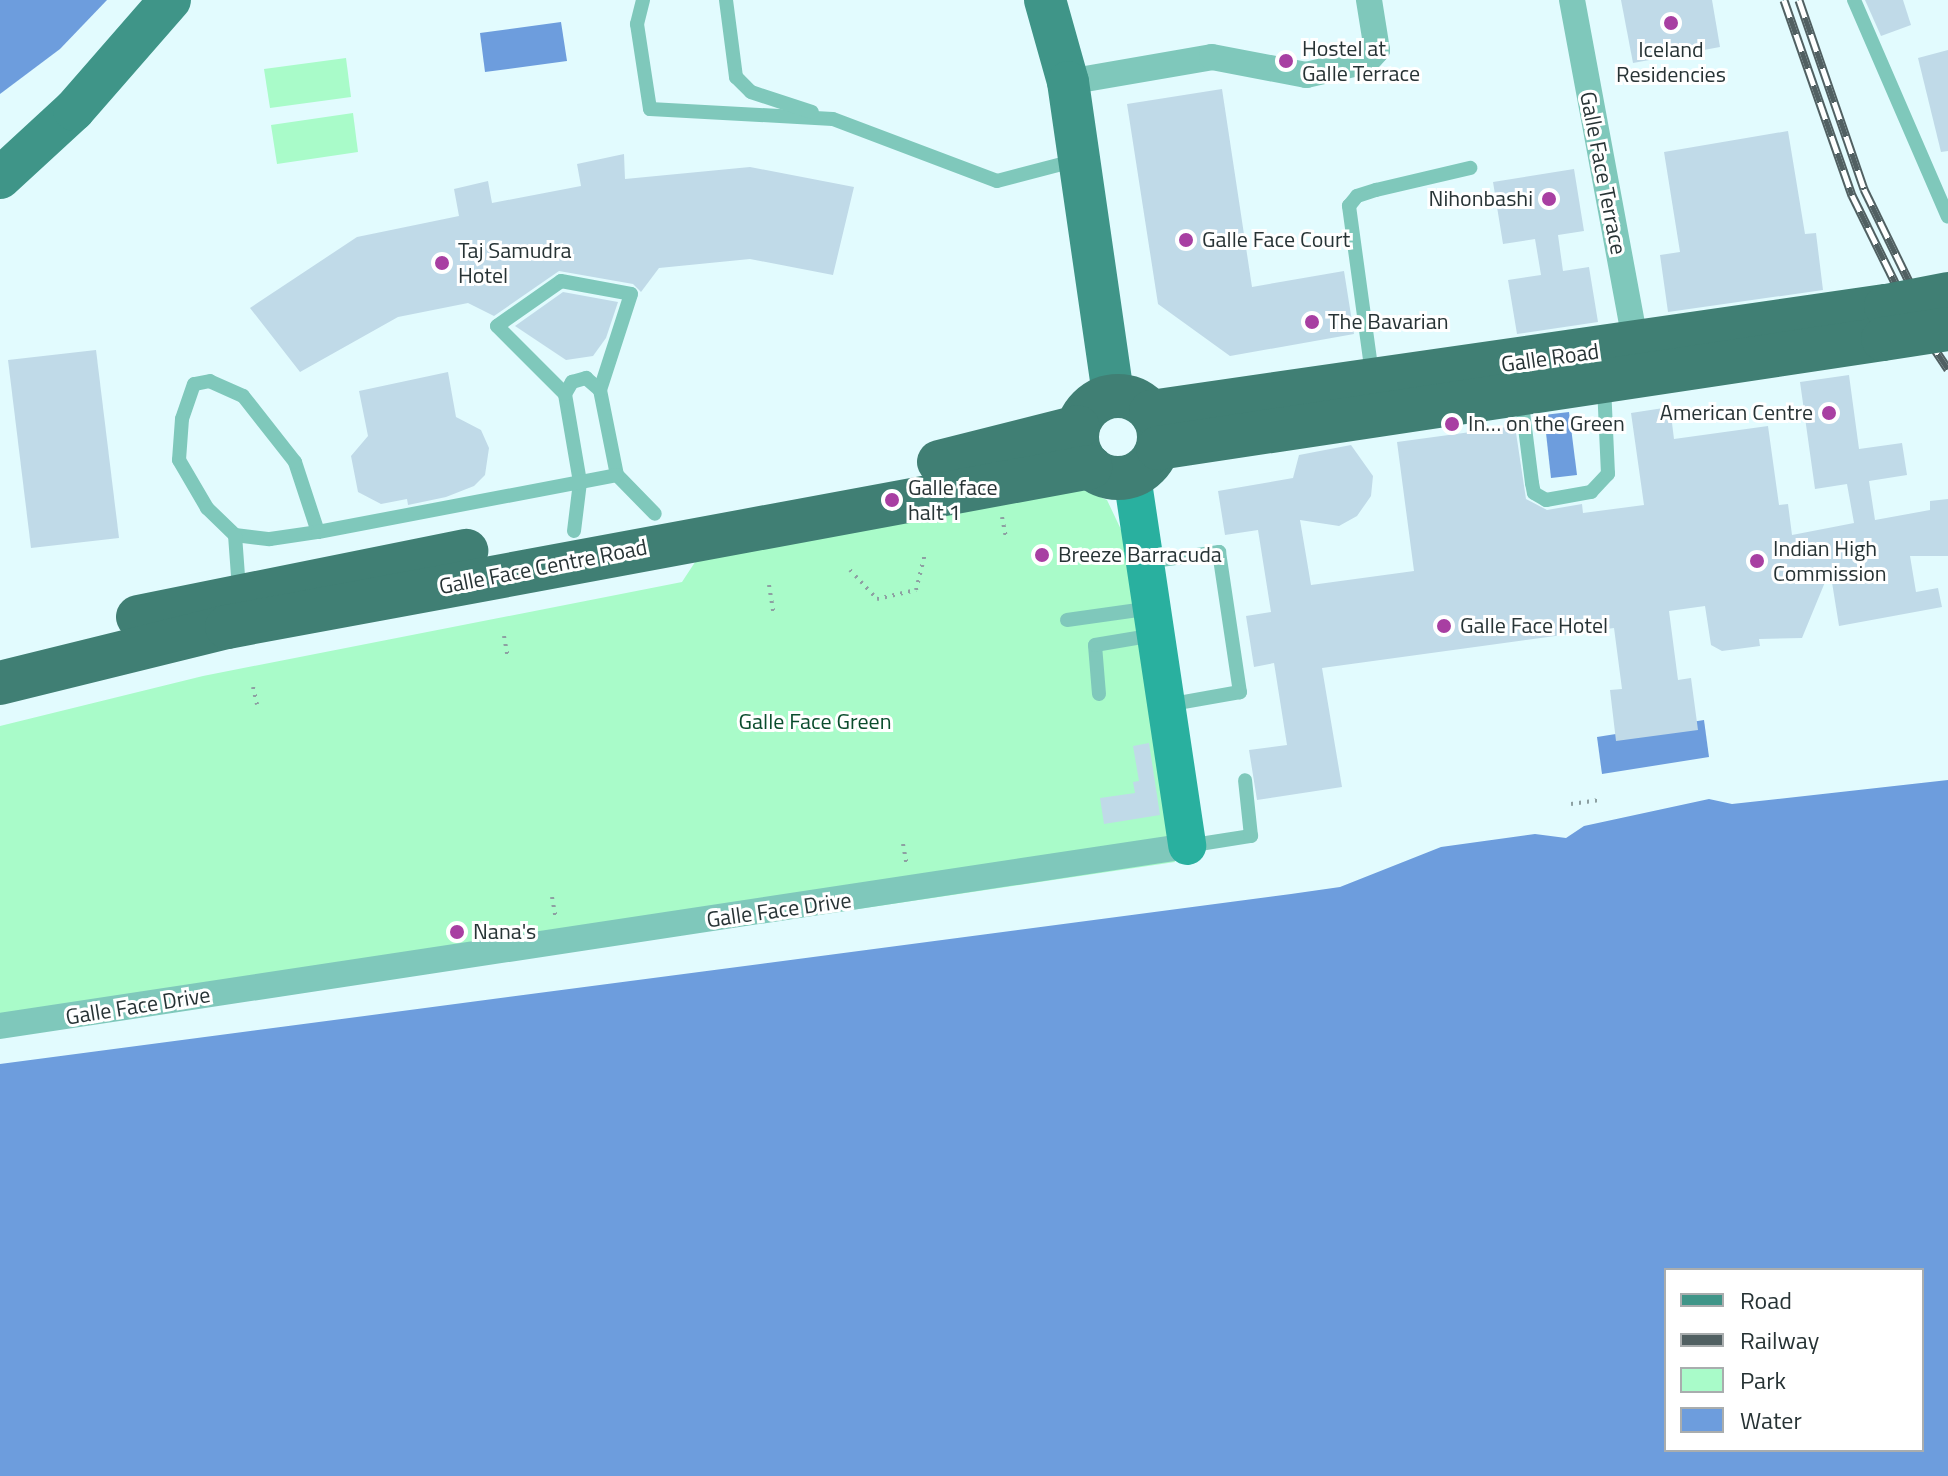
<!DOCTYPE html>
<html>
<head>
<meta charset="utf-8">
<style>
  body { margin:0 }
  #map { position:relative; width:1948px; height:1476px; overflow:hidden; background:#e2fbfe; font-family:"Titillium Web",sans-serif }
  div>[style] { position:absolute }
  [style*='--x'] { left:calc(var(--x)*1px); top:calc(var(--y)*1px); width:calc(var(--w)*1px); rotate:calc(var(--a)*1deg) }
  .green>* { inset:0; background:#a9fbc9 }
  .water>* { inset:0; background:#6d9ddd }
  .building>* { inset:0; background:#c0dae8 }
  .path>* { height:4px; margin-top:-2px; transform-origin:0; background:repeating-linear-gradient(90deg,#8da0a2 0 2px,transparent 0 8px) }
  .lane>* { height:14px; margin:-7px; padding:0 7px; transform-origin:7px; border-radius:7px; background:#7fc8bb }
  .street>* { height:26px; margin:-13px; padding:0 13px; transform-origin:13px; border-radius:13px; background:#7fc8bb }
  .secondary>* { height:38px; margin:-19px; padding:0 19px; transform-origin:19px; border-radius:19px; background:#29b09f }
  .primary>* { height:42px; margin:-21px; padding:0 21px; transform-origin:21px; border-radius:21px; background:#3f9588 }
  .highway>* { height:44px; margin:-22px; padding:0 22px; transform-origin:22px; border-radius:22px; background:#407f74 }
  .highway>.ring { margin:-22px; padding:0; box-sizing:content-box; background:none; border:44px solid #407f74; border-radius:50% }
  .rail>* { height:9px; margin-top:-4.5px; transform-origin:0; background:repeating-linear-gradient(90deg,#fff 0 18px,#516062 0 36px); box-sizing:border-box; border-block:2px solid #516062 }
  .highway-bridge>* { height:44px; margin:-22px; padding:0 22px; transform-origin:22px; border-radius:22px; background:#407f74 }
  .dots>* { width:22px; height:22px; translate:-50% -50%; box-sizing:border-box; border:4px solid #fff; border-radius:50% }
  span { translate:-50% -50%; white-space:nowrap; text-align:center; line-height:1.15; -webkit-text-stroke:6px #fff; paint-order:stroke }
  .poi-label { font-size:22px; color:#273335 }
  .left { translate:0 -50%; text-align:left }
  .right { translate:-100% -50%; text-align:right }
  .street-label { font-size:22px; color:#273335 }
  .park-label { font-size:22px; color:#0a4c2d }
  .legend { position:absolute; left:1664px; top:1268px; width:260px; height:184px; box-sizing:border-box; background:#fff; border:2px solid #a9adae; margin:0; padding:10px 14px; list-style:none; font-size:24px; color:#273335 }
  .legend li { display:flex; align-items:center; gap:16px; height:40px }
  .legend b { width:40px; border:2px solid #a9adae }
</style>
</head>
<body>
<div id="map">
  <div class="green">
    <i style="clip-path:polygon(346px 58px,351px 97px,270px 108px,264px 69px)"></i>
    <i style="clip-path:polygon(353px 113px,358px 152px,277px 164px,271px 125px)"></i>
    <i style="clip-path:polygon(1075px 486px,1107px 500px,1125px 538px,1175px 862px,0 1036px,0 726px,203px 676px,682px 582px,699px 556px)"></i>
  </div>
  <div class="water">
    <i style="clip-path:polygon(0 0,107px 0,60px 49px,0 94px)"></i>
    <i style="clip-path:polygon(561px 22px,567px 61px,485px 72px,480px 33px)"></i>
    <i style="clip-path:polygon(1569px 412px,1577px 475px,1551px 478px,1544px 415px)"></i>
    <i style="clip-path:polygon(1704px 720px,1709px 757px,1602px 774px,1597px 737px)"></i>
    <i style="clip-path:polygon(evenodd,1948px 780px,1948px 1476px,0 1476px,0 1064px,1291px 894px,1340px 887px,1441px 847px,1535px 834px,1566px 838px,1584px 826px,1709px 799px,1732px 804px,1948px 780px,1666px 1270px,1922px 1270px,1922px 1450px,1666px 1450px,1666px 1270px)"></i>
  </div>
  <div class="building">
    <i style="clip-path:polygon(1621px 0,1712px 0,1720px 47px,1633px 63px)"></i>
    <i style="clip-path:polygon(1865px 0,1903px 0,1911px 25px,1881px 36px)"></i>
    <i style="clip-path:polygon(1948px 50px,1948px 151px,1941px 152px,1918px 58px)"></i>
    <i style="clip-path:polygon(1222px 89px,1252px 287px,1344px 271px,1354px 334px,1230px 356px,1158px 304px,1127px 104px)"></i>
    <i style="clip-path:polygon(1788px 131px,1805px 234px,1816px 233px,1823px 290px,1668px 312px,1660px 255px,1680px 252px,1664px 152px)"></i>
    <i style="clip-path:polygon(624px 154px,625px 179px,750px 167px,854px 187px,833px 275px,750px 259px,659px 268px,641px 292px,633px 284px,559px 271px,494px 316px,468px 303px,398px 317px,300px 372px,250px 308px,357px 237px,459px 216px,454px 189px,488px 181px,492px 203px,581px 186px,577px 164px)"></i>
    <i style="clip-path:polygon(1574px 169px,1584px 231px,1558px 235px,1563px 271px,1589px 267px,1598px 322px,1517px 334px,1508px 280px,1541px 275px,1535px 239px,1503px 244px,1493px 182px)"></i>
    <i style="clip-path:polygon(563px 292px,618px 302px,606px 338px,593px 356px,566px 360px,515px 326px)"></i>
    <i style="clip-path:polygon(96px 350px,119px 538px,31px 548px,8px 360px)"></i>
    <i style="clip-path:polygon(448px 372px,456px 417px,481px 430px,489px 448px,485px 475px,474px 486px,446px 497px,408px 505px,407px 499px,381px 504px,358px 492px,351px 456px,368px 436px,359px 391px)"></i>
    <i style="clip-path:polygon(1849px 375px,1859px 449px,1902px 443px,1907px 475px,1869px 481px,1875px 520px,1930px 510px,1930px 501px,1948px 499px,1948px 556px,1910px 556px,1916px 592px,1938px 588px,1942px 607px,1839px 626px,1830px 570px,1802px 638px,1759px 639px,1760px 646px,1722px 651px,1711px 645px,1705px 606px,1669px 611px,1678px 680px,1691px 678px,1698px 730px,1616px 741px,1610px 690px,1622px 689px,1614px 628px,1322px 668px,1342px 787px,1257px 800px,1249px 750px,1287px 745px,1274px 663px,1254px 667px,1246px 616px,1271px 612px,1258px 530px,1225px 535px,1218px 491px,1293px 478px,1299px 455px,1351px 445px,1373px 476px,1371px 496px,1357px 516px,1339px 526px,1300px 520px,1311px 585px,1414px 571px,1397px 442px,1515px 426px,1526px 499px,1547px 510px,1582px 504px,1583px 513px,1644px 505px,1631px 413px,1670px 407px,1674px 439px,1768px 426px,1779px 505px,1788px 504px,1792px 535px,1854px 523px,1847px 484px,1815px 489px,1800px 382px)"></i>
    <i style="clip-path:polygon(1149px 743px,1160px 815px,1104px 824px,1100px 798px,1135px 793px,1133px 782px,1139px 781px,1133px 746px)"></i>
  </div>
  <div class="path">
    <i style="--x:1002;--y:517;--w:21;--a:79"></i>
    <i style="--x:850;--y:570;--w:40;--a:47"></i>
    <i style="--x:877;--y:599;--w:40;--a:-13"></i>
    <i style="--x:916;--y:590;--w:36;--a:-76"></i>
    <i style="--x:769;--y:585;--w:30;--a:81"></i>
    <i style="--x:504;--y:636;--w:22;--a:80"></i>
    <i style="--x:253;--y:687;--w:18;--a:77"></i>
    <i style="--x:1571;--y:804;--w:29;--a:-8"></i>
    <i style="--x:903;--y:844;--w:22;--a:80"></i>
    <i style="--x:552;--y:897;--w:22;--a:80"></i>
  </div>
  <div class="lane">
    <i style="--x:643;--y:0;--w:25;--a:104"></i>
    <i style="--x:637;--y:24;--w:86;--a:81.3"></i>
    <i style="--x:650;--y:109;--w:183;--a:3.1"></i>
    <i style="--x:833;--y:119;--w:175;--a:20.7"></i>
    <i style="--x:997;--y:181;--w:83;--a:-14.7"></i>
    <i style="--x:726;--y:0;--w:78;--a:82.6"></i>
    <i style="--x:736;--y:77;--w:21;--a:45"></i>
    <i style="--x:751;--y:92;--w:64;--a:18.2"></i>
    <i style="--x:1854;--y:0;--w:236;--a:66.6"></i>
    <i style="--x:1372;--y:374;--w:170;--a:-97.8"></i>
    <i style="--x:1349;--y:206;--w:13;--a:-51"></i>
    <i style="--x:1357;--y:196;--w:20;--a:-18"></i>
    <i style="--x:1376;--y:190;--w:97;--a:-13.2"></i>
    <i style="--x:565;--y:394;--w:96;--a:-135"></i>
    <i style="--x:497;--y:326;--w:78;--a:-35.1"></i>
    <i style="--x:561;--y:281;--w:71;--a:10.5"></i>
    <i style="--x:631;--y:294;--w:101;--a:107.9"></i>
    <i style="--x:600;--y:390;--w:87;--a:78.7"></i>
    <i style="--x:617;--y:475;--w:54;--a:45.7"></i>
    <i style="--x:1521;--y:396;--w:88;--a:82.8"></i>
    <i style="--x:1532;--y:483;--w:10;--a:79"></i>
    <i style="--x:1534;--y:493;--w:14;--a:30"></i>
    <i style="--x:1546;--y:500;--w:46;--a:-10.1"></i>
    <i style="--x:1591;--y:492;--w:25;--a:-47"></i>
    <i style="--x:1608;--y:474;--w:88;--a:-92.6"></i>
    <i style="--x:574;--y:531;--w:49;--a:-83"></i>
    <i style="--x:580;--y:482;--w:89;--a:-99.7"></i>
    <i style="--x:565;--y:394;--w:14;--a:-60"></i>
    <i style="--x:572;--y:382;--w:15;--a:-16"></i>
    <i style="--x:586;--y:378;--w:18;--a:41"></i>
    <i style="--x:318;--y:532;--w:74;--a:-108.2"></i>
    <i style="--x:295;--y:462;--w:84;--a:-128.2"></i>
    <i style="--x:243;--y:396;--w:36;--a:-156"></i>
    <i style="--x:210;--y:381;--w:16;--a:169"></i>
    <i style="--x:194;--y:384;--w:37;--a:109"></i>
    <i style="--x:182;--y:419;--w:41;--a:94.2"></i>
    <i style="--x:179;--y:460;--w:56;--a:59.7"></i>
    <i style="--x:207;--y:508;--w:39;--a:44"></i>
    <i style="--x:235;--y:535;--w:35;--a:7"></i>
    <i style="--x:270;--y:539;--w:49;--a:-8.3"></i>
    <i style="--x:318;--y:532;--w:304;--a:-10.8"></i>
    <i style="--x:235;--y:535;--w:55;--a:85.8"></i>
    <i style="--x:1146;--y:562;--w:74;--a:-7.8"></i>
    <i style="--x:1219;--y:552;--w:142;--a:81.5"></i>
    <i style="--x:1240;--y:692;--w:75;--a:170"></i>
    <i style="--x:1067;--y:620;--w:86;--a:-8"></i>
    <i style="--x:1099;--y:694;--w:49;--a:-94.7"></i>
    <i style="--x:1095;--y:645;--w:61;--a:-9.5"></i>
    <i style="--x:1187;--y:846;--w:65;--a:-8.9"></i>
    <i style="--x:1251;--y:836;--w:56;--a:-96.1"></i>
  </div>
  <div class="street">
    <i style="--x:1572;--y:0;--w:351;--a:79.5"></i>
    <i style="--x:1068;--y:82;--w:146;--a:-9.8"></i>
    <i style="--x:1212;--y:57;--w:96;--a:10.8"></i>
    <i style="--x:1306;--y:75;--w:63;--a:-12.9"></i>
    <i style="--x:1367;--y:61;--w:15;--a:-48"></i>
    <i style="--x:1377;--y:50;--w:51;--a:-99.1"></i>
    <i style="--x:0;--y:1026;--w:1201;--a:-8.62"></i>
  </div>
  <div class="secondary">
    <i style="--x:1132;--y:476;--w:374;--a:81.5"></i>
  </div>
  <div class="primary">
    <i style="--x:1045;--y:0;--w:85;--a:74.3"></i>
    <i style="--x:1068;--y:82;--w:317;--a:81.8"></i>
    <i style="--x:0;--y:178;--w:100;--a:-42.6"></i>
    <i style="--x:74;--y:110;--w:146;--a:-48.9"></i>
  </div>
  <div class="highway">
    <i class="ring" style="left:1077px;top:396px;width:38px;height:38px"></i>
    <i style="--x:1151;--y:412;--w:743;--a:-8.21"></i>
    <i style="--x:1158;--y:448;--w:733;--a:-8.55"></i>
    <i style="--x:939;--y:462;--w:143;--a:-14.1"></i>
    <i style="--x:138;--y:617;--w:335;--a:-11.4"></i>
    <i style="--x:0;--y:683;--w:234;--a:-13.9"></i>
    <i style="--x:227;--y:627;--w:878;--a:-10.5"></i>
  </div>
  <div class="rail">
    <i style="--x:1784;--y:0;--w:207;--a:70.8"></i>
    <i style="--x:1852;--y:195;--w:127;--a:63.8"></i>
    <i style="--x:1908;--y:309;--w:72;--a:56.3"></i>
    <i style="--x:1799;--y:0;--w:200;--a:71"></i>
    <i style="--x:1864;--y:189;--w:126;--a:64"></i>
    <i style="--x:1919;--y:302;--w:51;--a:55.4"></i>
  </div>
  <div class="highway-bridge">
    <i style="--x:1886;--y:306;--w:63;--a:-11"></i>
    <i style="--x:1883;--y:339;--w:66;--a:-8.7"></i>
  </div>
  <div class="dots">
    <i style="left:1671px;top:23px;background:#a83fa2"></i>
    <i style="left:1286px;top:61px;background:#a83fa2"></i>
    <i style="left:1549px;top:199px;background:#a83fa2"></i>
    <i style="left:1186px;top:240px;background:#a83fa2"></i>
    <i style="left:442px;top:263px;background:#a83fa2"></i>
    <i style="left:1312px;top:322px;background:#a83fa2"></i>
    <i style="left:1829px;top:413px;background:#a83fa2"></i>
    <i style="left:1452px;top:424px;background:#a83fa2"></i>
    <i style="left:892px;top:500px;background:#a83fa2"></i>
    <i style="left:1042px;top:555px;background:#a83fa2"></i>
    <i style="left:1757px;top:561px;background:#a83fa2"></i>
    <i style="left:1444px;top:626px;background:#a83fa2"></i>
    <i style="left:457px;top:932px;background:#a83fa2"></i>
  </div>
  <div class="poi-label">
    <span class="left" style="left:1302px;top:61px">Hostel at<br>Galle Terrace</span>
    <span style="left:1671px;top:62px">Iceland<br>Residencies</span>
    <span class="right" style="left:1533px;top:199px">Nihonbashi</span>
    <span class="left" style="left:1202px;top:240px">Galle Face Court</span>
    <span class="left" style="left:458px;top:263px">Taj Samudra<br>Hotel</span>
    <span class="left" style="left:1328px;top:322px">The Bavarian</span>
    <span class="right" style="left:1813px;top:413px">American Centre</span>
    <span class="left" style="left:1468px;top:424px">In… on the Green</span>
    <span class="left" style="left:908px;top:500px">Galle face<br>halt 1</span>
    <span class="left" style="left:1773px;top:561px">Indian High<br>Commission</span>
    <span class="left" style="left:1058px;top:555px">Breeze Barracuda</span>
    <span class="left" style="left:1460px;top:626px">Galle Face Hotel</span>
    <span class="left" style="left:473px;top:932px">Nana's</span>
  </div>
  <div class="street-label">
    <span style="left:1603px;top:173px;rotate:79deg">Galle Face Terrace</span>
    <span style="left:1550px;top:358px;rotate:-8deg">Galle Road</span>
    <span style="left:543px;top:567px;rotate:-11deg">Galle Face Centre Road</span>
    <span style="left:779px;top:910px;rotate:-8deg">Galle Face Drive</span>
    <span style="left:138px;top:1006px;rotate:-9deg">Galle Face Drive</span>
  </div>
  <div class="park-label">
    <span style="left:815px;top:722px">Galle Face Green</span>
  </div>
  <ul class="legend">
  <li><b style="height:10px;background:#3f9588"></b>Road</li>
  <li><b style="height:10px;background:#516062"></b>Railway</li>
  <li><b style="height:22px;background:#a9fbc9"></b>Park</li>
  <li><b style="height:22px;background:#6d9ddd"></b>Water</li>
  </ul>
</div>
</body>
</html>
